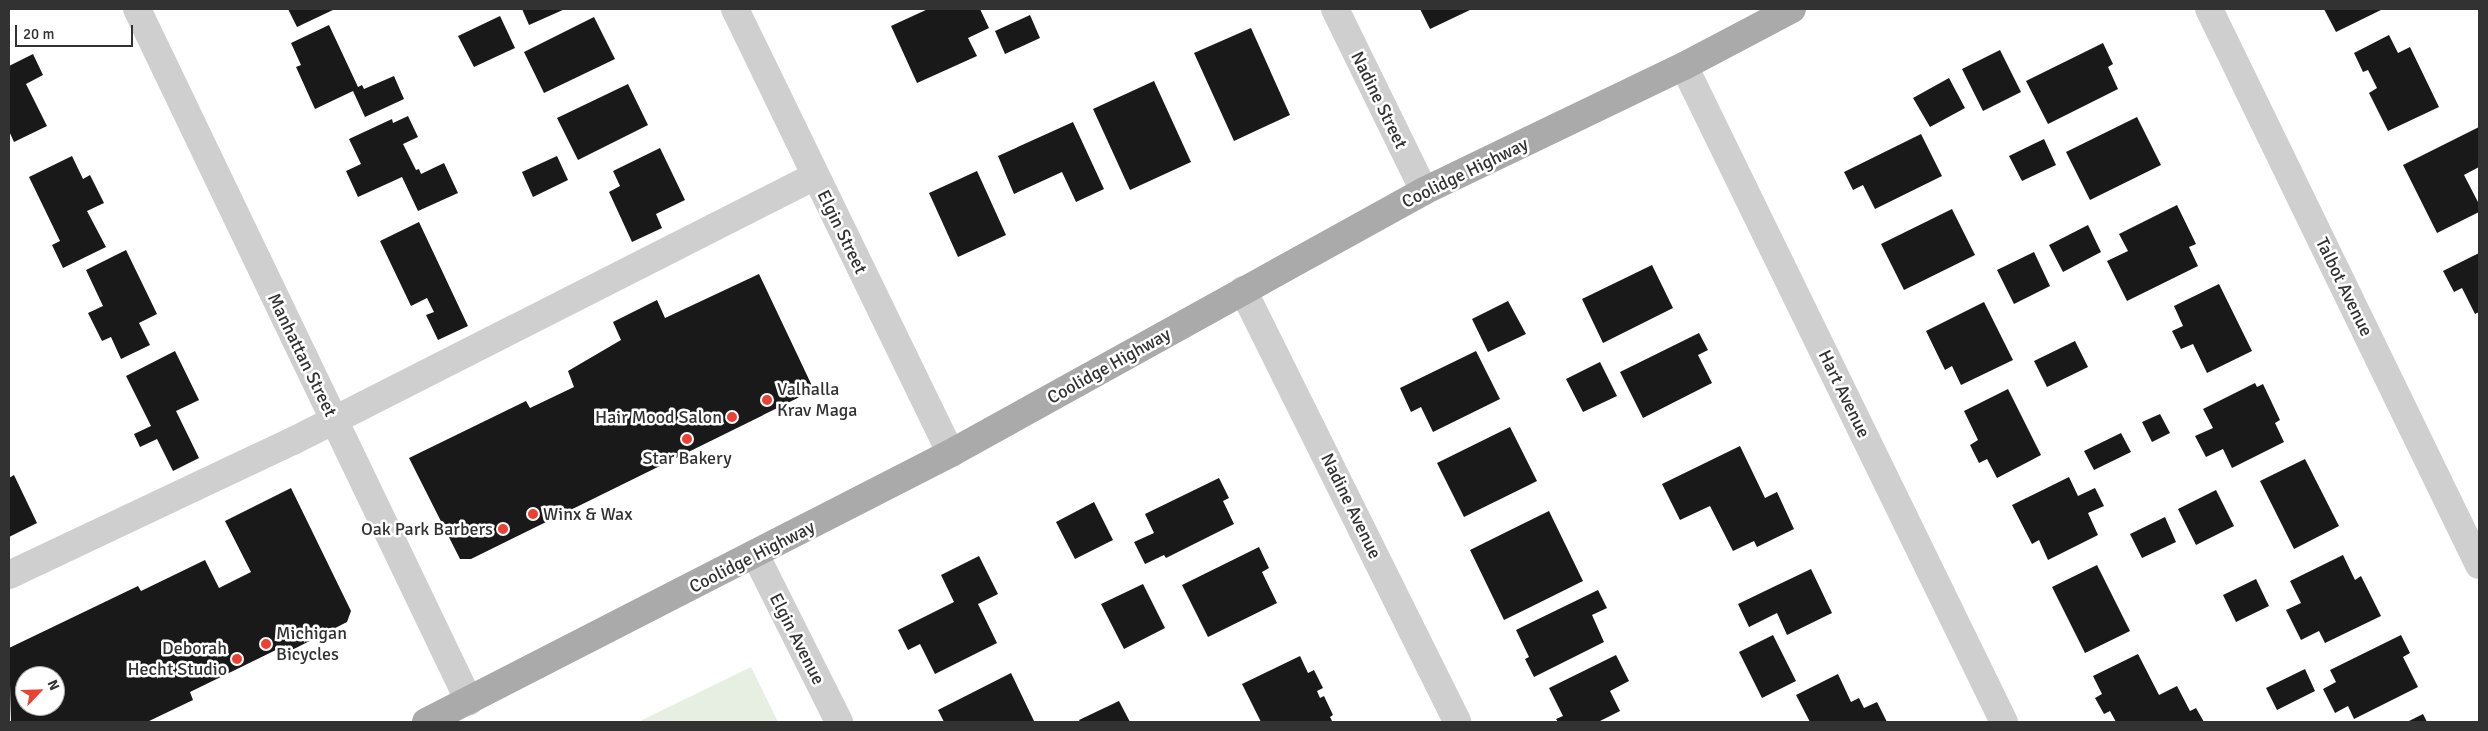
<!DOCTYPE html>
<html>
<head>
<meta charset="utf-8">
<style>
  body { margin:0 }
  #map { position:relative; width:2488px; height:731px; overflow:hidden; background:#fff; font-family:Signika,sans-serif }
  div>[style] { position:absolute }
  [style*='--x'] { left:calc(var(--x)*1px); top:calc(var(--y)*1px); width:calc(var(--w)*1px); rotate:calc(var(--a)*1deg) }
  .green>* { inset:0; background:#e6efe1 }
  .building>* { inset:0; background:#191919 }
  .minor>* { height:28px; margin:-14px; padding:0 14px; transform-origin:14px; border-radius:14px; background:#cfcfcf }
  .major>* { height:28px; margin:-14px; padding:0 14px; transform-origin:14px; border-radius:14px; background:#aaa }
  .dots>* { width:14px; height:14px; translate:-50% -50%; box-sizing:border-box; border:2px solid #fff; border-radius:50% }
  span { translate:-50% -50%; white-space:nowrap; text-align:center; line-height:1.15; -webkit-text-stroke:5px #fff; paint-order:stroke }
  .street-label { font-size:18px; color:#323232 }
  .poi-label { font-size:18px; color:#323232 }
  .left { translate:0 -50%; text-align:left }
  .right { translate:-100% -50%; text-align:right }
  .frame { position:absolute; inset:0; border:10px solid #323232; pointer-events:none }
  .north { position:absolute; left:15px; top:666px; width:50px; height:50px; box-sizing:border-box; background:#fff; border:1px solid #adadad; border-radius:50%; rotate:66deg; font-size:14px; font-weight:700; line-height:20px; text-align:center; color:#323232 }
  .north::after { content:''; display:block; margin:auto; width:18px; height:22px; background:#ea4134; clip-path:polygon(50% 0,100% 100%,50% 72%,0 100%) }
  .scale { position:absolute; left:15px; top:25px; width:118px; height:22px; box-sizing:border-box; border:2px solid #323232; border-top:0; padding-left:6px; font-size:15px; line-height:18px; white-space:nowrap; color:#323232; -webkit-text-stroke:4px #fff; paint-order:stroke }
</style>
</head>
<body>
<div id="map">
  <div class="green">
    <i style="clip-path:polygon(751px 667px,778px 722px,638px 722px)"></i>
  </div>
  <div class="building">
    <i style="clip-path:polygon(288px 9px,335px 9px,297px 27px)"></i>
    <i style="clip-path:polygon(522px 9px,565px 9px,529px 25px)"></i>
    <i style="clip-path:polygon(928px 9px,980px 9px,989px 28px,968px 38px,977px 56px,917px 83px,891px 26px)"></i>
    <i style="clip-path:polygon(1420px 9px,1472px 9px,1430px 29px)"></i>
    <i style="clip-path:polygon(2324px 9px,2383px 9px,2336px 32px)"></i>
    <i style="clip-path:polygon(1030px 15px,1040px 38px,1005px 54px,995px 31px)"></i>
    <i style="clip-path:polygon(500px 16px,515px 48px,474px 67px,458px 36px)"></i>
    <i style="clip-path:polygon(594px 17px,615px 59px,544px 93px,524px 52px)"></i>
    <i style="clip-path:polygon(329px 25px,358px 87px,362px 85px,364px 89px,394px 76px,404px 99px,365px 117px,353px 91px,315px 109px,296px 67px,301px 65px,291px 43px)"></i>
    <i style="clip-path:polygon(1251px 28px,1290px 115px,1234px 141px,1194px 53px)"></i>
    <i style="clip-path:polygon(2389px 35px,2398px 53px,2410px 47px,2439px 107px,2388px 131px,2369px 93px,2377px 88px,2368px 70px,2363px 72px,2354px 53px)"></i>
    <i style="clip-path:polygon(2103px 43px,2113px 64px,2108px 67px,2118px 89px,2048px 124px,2026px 81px)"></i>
    <i style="clip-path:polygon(2000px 50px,2021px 92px,1983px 111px,1962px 69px)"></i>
    <i style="clip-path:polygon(33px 54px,43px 75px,26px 84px,47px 126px,14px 142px,9px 131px,9px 66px)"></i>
    <i style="clip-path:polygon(1949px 78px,1965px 108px,1930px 127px,1913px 98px)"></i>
    <i style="clip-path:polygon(1154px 81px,1191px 162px,1130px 190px,1093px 109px)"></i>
    <i style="clip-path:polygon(628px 84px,648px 125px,578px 160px,557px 118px)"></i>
    <i style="clip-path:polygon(408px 116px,418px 137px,403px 144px,416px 170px,419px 169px,421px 174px,444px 163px,458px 193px,418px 211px,402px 177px,358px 197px,346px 171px,361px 164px,349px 139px,392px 119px,393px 123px)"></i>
    <i style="clip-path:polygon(2137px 117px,2161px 165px,2090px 200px,2066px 152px)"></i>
    <i style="clip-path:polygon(1073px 122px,1104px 189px,1076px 202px,1062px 172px,1014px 194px,998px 156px)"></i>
    <i style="clip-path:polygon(2479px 127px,2479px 167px,2464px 175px,2479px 204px,2479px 212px,2437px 233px,2403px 165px)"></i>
    <i style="clip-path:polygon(1921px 134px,1942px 176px,1875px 209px,1863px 185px,1853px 190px,1844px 172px)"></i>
    <i style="clip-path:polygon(2044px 139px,2056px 165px,2022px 181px,2009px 156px)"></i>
    <i style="clip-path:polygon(660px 148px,685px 200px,656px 214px,662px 228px,632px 242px,609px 192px,620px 186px,613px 171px)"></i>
    <i style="clip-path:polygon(72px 156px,83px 179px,90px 175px,104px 203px,87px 211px,106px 247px,63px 268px,52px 245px,60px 241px,29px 177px)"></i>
    <i style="clip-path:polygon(557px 156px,568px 180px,533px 197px,522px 172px)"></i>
    <i style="clip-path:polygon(977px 171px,1006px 235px,958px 257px,929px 193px)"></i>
    <i style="clip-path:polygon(2177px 205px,2196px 244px,2189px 247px,2198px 266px,2127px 301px,2107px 261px,2128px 251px,2119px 234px)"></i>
    <i style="clip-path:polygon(1952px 209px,1975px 255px,1904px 290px,1881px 244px)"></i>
    <i style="clip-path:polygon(419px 222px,468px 326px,438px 340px,426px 315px,434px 312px,427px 298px,411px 306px,380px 241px)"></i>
    <i style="clip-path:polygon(2088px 225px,2101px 252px,2063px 272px,2049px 245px)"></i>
    <i style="clip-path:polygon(126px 250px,157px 314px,139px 323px,150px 345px,121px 359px,111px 337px,102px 341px,88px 313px,103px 306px,86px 270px)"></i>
    <i style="clip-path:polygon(2034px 252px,2050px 286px,2014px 304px,1997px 270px)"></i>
    <i style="clip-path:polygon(2479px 253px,2479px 312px,2475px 314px,2462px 288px,2454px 292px,2443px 271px)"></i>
    <i style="clip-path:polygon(1652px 265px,1673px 308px,1603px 343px,1582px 299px)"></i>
    <i style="clip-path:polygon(759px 274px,814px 390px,471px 559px,460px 559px,409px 458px,526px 401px,530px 408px,574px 387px,568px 371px,621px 340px,613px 322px,657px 300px,665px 318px)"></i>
    <i style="clip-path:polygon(2219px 284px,2252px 351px,2207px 373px,2193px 344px,2181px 349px,2172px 331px,2183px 326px,2174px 306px)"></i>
    <i style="clip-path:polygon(1508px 301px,1526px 334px,1488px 352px,1472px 319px)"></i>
    <i style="clip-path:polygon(1984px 302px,2013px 360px,1961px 385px,1952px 366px,1945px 370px,1926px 331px)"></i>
    <i style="clip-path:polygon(1699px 333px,1708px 350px,1698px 355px,1712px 383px,1643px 418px,1620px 372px)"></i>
    <i style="clip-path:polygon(2075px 341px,2088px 367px,2047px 387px,2034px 361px)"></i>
    <i style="clip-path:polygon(175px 351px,199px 400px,176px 411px,199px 458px,173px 471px,157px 439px,140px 447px,134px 434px,151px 426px,126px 376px)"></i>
    <i style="clip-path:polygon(1476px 351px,1500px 399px,1433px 432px,1421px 407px,1411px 412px,1400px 388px)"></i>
    <i style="clip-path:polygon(1600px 362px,1617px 396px,1583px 412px,1566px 379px)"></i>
    <i style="clip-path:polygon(2255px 383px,2257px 387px,2263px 384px,2280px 420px,2275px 423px,2284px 442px,2232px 468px,2223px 449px,2206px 457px,2195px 436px,2213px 428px,2203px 409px)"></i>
    <i style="clip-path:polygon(2008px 389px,2041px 455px,1997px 478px,1987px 459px,1979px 463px,1970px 445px,1978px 440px,1964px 411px)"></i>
    <i style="clip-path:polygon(2160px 414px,2170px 433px,2152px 442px,2142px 422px)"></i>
    <i style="clip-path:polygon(1510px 427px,1537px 481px,1464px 517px,1437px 463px)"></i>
    <i style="clip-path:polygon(2121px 433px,2131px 452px,2094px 470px,2084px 451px)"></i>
    <i style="clip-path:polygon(1740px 446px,1765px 498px,1777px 492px,1794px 529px,1757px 547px,1754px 541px,1733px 551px,1710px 506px,1680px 520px,1662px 484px)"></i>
    <i style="clip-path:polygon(2305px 459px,2339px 526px,2294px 549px,2260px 481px)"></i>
    <i style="clip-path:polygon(14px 475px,37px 523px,9px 537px,9px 478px)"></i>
    <i style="clip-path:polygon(2069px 477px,2078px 496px,2095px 488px,2104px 506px,2088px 513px,2098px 535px,2048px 560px,2039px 540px,2032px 544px,2012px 505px)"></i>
    <i style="clip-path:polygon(1219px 478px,1229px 498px,1223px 501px,1234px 524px,1166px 558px,1164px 555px,1145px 564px,1134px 542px,1154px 533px,1145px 514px)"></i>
    <i style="clip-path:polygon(evenodd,291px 488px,351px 611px,347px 622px,290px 651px,286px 645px,190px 692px,193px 700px,147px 722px,11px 722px,9px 648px,138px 586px,141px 591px,205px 560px,219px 588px,251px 572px,225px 521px,291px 488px,25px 676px,55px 676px,55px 706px,25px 706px,25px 676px)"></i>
    <i style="clip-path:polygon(2216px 490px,2234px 526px,2196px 545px,2178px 509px)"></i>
    <i style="clip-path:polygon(1094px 502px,1113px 540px,1075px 559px,1056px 522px)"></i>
    <i style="clip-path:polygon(1549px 511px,1583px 581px,1504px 620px,1470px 550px)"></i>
    <i style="clip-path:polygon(2165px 517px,2176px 542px,2142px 558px,2130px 534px)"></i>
    <i style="clip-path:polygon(1259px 547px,1269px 568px,1262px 572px,1277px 603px,1208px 637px,1182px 585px)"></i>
    <i style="clip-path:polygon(2343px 555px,2355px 580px,2361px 576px,2381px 616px,2325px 643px,2319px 631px,2301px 640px,2286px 610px,2301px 603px,2290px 581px)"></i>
    <i style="clip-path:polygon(979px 556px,998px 594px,978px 604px,997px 643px,935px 674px,920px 644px,908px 650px,898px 630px,954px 602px,941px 575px)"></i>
    <i style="clip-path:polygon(2097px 565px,2130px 631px,2085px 653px,2052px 587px)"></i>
    <i style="clip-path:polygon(1811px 569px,1832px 613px,1787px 635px,1777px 613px,1749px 627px,1738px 604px)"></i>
    <i style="clip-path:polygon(2256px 579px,2269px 606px,2236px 622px,2223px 595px)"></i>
    <i style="clip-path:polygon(1143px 584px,1165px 628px,1124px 649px,1101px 604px)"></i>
    <i style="clip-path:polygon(1598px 590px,1607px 608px,1592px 615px,1604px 642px,1534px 677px,1525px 659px,1529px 657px,1516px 630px)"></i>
    <i style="clip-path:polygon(1773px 635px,1796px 681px,1762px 698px,1739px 652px)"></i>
    <i style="clip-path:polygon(2401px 635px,2410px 653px,2403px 657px,2418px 687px,2354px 719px,2348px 706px,2335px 713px,2323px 689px,2336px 682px,2330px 670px)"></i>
    <i style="clip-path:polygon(2138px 654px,2159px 695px,2177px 686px,2190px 711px,2196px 708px,2204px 722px,2116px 722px,2110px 711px,2104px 714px,2095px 698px,2102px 694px,2093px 676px)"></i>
    <i style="clip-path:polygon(1616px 655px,1629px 681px,1610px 691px,1620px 711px,1598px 722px,1558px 722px,1556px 719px,1563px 716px,1549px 688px)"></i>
    <i style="clip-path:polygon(1300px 656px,1308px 673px,1314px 670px,1323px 688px,1317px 691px,1320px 698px,1324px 696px,1333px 715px,1330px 717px,1332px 721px,1261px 722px,1242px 684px)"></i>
    <i style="clip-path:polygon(2305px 669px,2315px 691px,2277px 710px,2266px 688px)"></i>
    <i style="clip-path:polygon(1011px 673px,1034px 721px,944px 722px,938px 710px)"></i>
    <i style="clip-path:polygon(1838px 674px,1851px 702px,1859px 698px,1864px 708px,1877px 702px,1887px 722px,1810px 722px,1796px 695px)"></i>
    <i style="clip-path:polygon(1119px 701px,1130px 722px,1080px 722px,1079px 720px)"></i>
    <i style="clip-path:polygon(2423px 714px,2427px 722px,2407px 722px)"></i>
  </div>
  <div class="minor">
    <i style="--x:137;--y:9;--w:768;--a:64.37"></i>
    <i style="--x:735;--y:9;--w:494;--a:64.1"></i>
    <i style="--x:1335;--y:9;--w:203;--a:63.9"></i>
    <i style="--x:2209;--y:9;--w:618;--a:64.1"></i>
    <i style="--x:1684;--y:66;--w:730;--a:64"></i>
    <i style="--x:1243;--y:290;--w:482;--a:63.6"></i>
    <i style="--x:756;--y:556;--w:186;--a:63.4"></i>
    <i style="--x:9;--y:575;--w:314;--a:-25.3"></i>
    <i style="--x:293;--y:441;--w:585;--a:-26.92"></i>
  </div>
  <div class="major">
    <i style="--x:426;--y:722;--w:590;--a:-27.13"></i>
    <i style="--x:951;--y:453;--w:541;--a:-28.98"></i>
    <i style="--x:1424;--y:191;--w:288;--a:-25.7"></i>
    <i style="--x:1684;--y:66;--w:122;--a:-27.8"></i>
  </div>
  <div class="dots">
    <i style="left:767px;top:400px;background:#ea4134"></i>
    <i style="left:732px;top:417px;background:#ea4134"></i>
    <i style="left:687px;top:439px;background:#ea4134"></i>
    <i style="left:533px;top:514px;background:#ea4134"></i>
    <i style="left:503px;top:529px;background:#ea4134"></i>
    <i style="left:266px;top:644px;background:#ea4134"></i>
    <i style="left:237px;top:659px;background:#ea4134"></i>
  </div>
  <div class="street-label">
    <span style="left:1379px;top:100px;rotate:64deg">Nadine Street</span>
    <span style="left:1465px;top:173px;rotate:-26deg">Coolidge Highway</span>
    <span style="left:842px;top:232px;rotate:64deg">Elgin Street</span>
    <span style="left:2344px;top:287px;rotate:64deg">Talbot Avenue</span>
    <span style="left:302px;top:355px;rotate:64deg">Manhattan Street</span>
    <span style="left:1109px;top:366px;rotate:-29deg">Coolidge Highway</span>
    <span style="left:1844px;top:394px;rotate:64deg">Hart Avenue</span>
    <span style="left:1351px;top:506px;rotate:64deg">Nadine Avenue</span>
    <span style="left:752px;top:557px;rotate:-27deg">Coolidge Highway</span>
    <span style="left:797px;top:639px;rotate:63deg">Elgin Avenue</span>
  </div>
  <div class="poi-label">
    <span class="left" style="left:777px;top:400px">Valhalla<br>Krav Maga</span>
    <span class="right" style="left:722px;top:417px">Hair Mood Salon</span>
    <span style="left:687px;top:458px">Star Bakery</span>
    <span class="left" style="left:543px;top:514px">Winx &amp; Wax</span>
    <span class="right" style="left:493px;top:529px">Oak Park Barbers</span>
    <span class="left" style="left:276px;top:644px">Michigan<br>Bicycles</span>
    <span class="right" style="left:227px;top:659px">Deborah<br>Hecht Studio</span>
  </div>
  <div class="frame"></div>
  <div class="north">N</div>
  <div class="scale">20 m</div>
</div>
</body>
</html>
